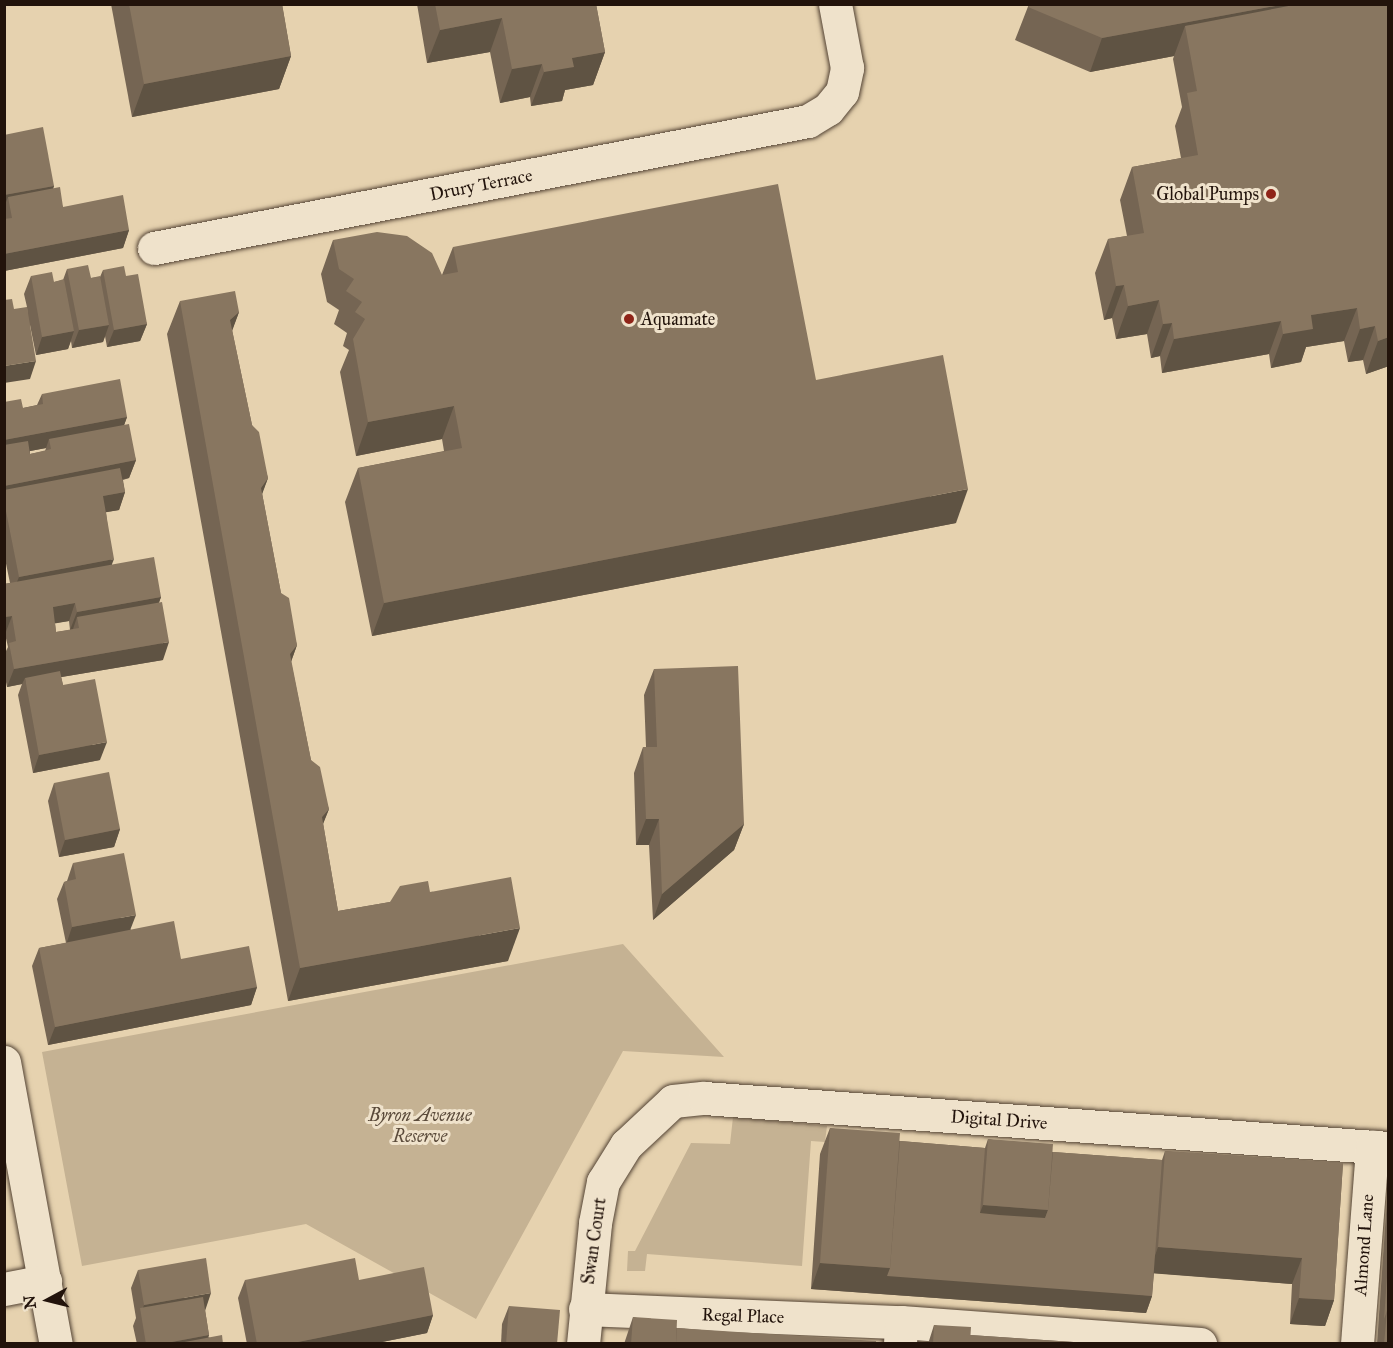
<!DOCTYPE html>
<html>
<head>
<meta charset="utf-8">
<style>
  body { margin:0 }
  #map { position:relative; width:1393px; height:1348px; overflow:hidden; background:#e6d2af; font-family:"IM FELL Great Primer",serif }
  div>[style] { position:absolute }
  [style*='--x'] { left:calc(var(--x)*1px); top:calc(var(--y)*1px); width:calc(var(--w)*1px); rotate:calc(var(--a)*1deg) }
  .green>* { inset:0; background:#c5b293 }
  .roads { filter:drop-shadow(0 0 2px #534334) drop-shadow(0 0 2px #534334) }
  .minor>* { height:33px; margin:-16.5px; padding:0 16.5px; transform-origin:16.5px; border-radius:16.5px; background:#efe2cb }
  .wall>* { inset:0; background:#756553 }
  .shaded-wall>* { inset:0; background:#5f5343 }
  .building>* { inset:0; background:#887660 }
  .dots>* { width:16px; height:16px; translate:-50% -50%; box-sizing:border-box; border:3px solid #efe2cb; border-radius:50% }
  span { translate:-50% -50%; white-space:nowrap; text-align:center; line-height:1.15; -webkit-text-stroke:6px #efe2cb; paint-order:stroke }
  .street-label { font-size:18px; color:#22130b }
  .poi-label { font-size:18px; color:#22130b }
  .right { translate:-100% -50%; text-align:right }
  .left { translate:0 -50%; text-align:left }
  .park-label { font-size:18px; color:#5b4b3b; font-style:italic }
  .frame { position:absolute; inset:0; border:6px solid #22130b; pointer-events:none }
  .north { position:absolute; left:18px; top:1270px; width:60px; height:60px; -webkit-text-stroke:4px #efe2cb; paint-order:stroke; rotate:263deg; font-size:16px; font-weight:700; line-height:24px; text-align:center; color:#22130b }
  .north::after { content:''; display:block; margin:auto; width:21px; height:27px; background:#22130b; clip-path:polygon(50% 0,100% 100%,50% 72%,0 100%) }
</style>
</head>
<body>
<div id="map">
  <div class="green">
    <i style="clip-path:polygon(623px 944px,724px 1057px,623px 1051px,476px 1319px,306px 1224px,82px 1266px,42px 1052px)"></i>
    <i style="clip-path:polygon(733px 1117px,827px 1126px,825px 1142px,811px 1141px,802px 1266px,647px 1254px,645px 1271px,627px 1271px,628px 1251px,635px 1251px,691px 1143px,730px 1144px)"></i>
  </div>
  <div class="roads">
    <div class="minor">
      <i style="--x:154;--y:248;--w:666;--a:-10.99"></i>
      <i style="--x:808;--y:121;--w:23;--a:-31"></i>
      <i style="--x:828;--y:109;--w:22;--a:-51"></i>
      <i style="--x:842;--y:92;--w:25;--a:-78"></i>
      <i style="--x:847;--y:68;--w:65;--a:-100.6"></i>
      <i style="--x:4;--y:1062;--w:287;--a:79.6"></i>
      <i style="--x:4;--y:1289;--w:42;--a:-11"></i>
      <i style="--x:585;--y:1309;--w:316;--a:2.4"></i>
      <i style="--x:583;--y:1344;--w:122;--a:-84.3"></i>
      <i style="--x:595;--y:1223;--w:42;--a:-79"></i>
      <i style="--x:603;--y:1182;--w:44;--a:-58.1"></i>
      <i style="--x:626;--y:1145;--w:64;--a:-43.1"></i>
      <i style="--x:673;--y:1101;--w:31;--a:-6"></i>
      <i style="--x:704;--y:1098;--w:686;--a:4.18"></i>
      <i style="--x:900;--y:1344;--w:22;--a:-87"></i>
      <i style="--x:901;--y:1322;--w:300;--a:4.2"></i>
      <i style="--x:1357;--y:1344;--w:198;--a:-85.6"></i>
    </div>
  </div>
  <div class="wall">
    <i style="clip-path:polygon(111px 4px,282px 4px,291px 56px,279px 89px,132px 117px)"></i>
    <i style="clip-path:polygon(417px 4px,596px 4px,605px 52px,593px 85px,565px 90px,562px 101px,531px 106px,530px 97px,500px 103px,490px 52px,427px 63px)"></i>
    <i style="clip-path:polygon(1029px 4px,1389px 4px,1389px 366px,1366px 374px,1363px 360px,1348px 362px,1344px 341px,1306px 347px,1301px 362px,1271px 368px,1269px 354px,1162px 373px,1160px 356px,1151px 358px,1147px 334px,1116px 339px,1112px 318px,1104px 320px,1095px 273px,1108px 239px,1127px 236px,1120px 200px,1132px 167px,1181px 158px,1175px 126px,1182px 107px,1173px 59px,1174px 56px,1090px 72px,1015px 40px)"></i>
    <i style="clip-path:polygon(4px 135px,54px 186px,53px 188px,63px 207px,129px 230px,123px 248px,4px 271px)"></i>
    <i style="clip-path:polygon(333px 240px,442px 275px,453px 247px,816px 380px,956px 523px,372px 636px,345px 502px,358px 468px,444px 451px,442px 439px,356px 456px,340px 372px,349px 350px,343px 346px,347px 333px,334px 324px,339px 310px,327px 302px,321px 274px)"></i>
    <i style="clip-path:polygon(67px 269px,91px 278px,100px 277px,103px 270px,126px 276px,147px 324px,140px 341px,107px 347px,105px 336px,103px 342px,72px 348px,71px 341px,68px 349px,36px 355px,30px 325px,30px 379px,27px 307px,24px 294px,31px 276px,54px 282px,63px 280px)"></i>
    <i style="clip-path:polygon(180px 301px,239px 312px,232px 330px,252px 425px,268px 478px,262px 493px,281px 593px,297px 645px,291px 662px,311px 760px,329px 809px,323px 823px,338px 911px,390px 902px,430px 892px,508px 961px,288px 1001px,167px 334px)"></i>
    <i style="clip-path:polygon(evenodd,42px 394px,127px 417px,124px 425px,136px 460px,129px 478px,123px 480px,125px 492px,119px 510px,106px 512px,112px 565px,161px 597px,159px 603px,163px 660px,61px 677px,63px 685px,100px 760px,33px 773px,18px 695px,22px 684px,7px 687px,4px 672px,4px 655px,8px 647px,5px 634px,4px 634px,4px 584px,10px 583px,4px 554px,4px 402px,23px 408px,37px 405px,42px 394px,46px 448px,45px 451px,30px 454px,30px 451px,46px 448px,42px 394px,69px 621px,70px 630px,56px 632px,55px 623px,69px 621px)"></i>
    <i style="clip-path:polygon(654px 669px,744px 824px,734px 850px,653px 920px,649px 845px,636px 845px,634px 773px,643px 747px,646px 747px,644px 695px)"></i>
    <i style="clip-path:polygon(54px 783px,120px 829px,114px 847px,59px 857px,48px 801px)"></i>
    <i style="clip-path:polygon(73px 863px,131px 930px,181px 959px,257px 987px,251px 1005px,48px 1045px,32px 966px,39px 948px,66px 943px,57px 899px,64px 882px,67px 881px)"></i>
    <i style="clip-path:polygon(830px 1128px,900px 1141px,985px 1148px,988px 1139px,1053px 1152px,1162px 1160px,1165px 1151px,1343px 1163px,1334px 1300px,1325px 1326px,1290px 1324px,1292px 1284px,1154px 1273px,1152px 1296px,1146px 1313px,811px 1289px,820px 1154px)"></i>
    <i style="clip-path:polygon(1389px 1194px,1389px 1344px,1377px 1344px,1387px 1199px)"></i>
    <i style="clip-path:polygon(138px 1270px,205px 1310px,209px 1335px,208px 1337px,223px 1344px,137px 1344px,133px 1326px,136px 1318px,131px 1288px)"></i>
    <i style="clip-path:polygon(245px 1280px,359px 1280px,433px 1315px,427px 1333px,372px 1344px,247px 1344px,238px 1298px)"></i>
    <i style="clip-path:polygon(509px 1306px,557px 1344px,501px 1344px,502px 1324px)"></i>
    <i style="clip-path:polygon(633px 1317px,677px 1328px,876px 1344px,624px 1344px)"></i>
    <i style="clip-path:polygon(934px 1325px,970px 1335px,1103px 1344px,928px 1344px)"></i>
  </div>
  <div class="shaded-wall">
    <i style="clip-path:polygon(1286px 4px,1389px 4px,1185px 26px,1174px 56px,1090px 72px,1102px 38px)"></i>
    <i style="clip-path:polygon(502px 18px,490px 52px,427px 63px,440px 30px)"></i>
    <i style="clip-path:polygon(605px 52px,593px 85px,565px 90px,562px 101px,531px 106px,544px 72px,572px 58px)"></i>
    <i style="clip-path:polygon(291px 56px,279px 89px,132px 117px,144px 84px)"></i>
    <i style="clip-path:polygon(542px 64px,530px 97px,500px 103px,512px 69px)"></i>
    <i style="clip-path:polygon(54px 186px,48px 204px,8px 197px,4px 207px,4px 195px)"></i>
    <i style="clip-path:polygon(129px 230px,123px 248px,4px 271px,4px 254px)"></i>
    <i style="clip-path:polygon(1124px 285px,1112px 318px,1104px 320px,1116px 286px)"></i>
    <i style="clip-path:polygon(1159px 300px,1147px 334px,1116px 339px,1128px 306px)"></i>
    <i style="clip-path:polygon(1357px 308px,1344px 341px,1306px 347px,1301px 362px,1271px 368px,1283px 334px,1311px 315px)"></i>
    <i style="clip-path:polygon(239px 312px,227px 345px,230px 320px)"></i>
    <i style="clip-path:polygon(1281px 321px,1269px 354px,1162px 373px,1174px 339px)"></i>
    <i style="clip-path:polygon(1172px 323px,1160px 356px,1151px 358px,1163px 324px)"></i>
    <i style="clip-path:polygon(147px 324px,140px 341px,107px 347px,114px 330px)"></i>
    <i style="clip-path:polygon(109px 325px,103px 342px,72px 348px,79px 330px)"></i>
    <i style="clip-path:polygon(1375px 326px,1363px 360px,1348px 362px,1360px 329px)"></i>
    <i style="clip-path:polygon(74px 331px,68px 349px,36px 355px,42px 337px)"></i>
    <i style="clip-path:polygon(1389px 337px,1389px 366px,1366px 374px,1378px 341px)"></i>
    <i style="clip-path:polygon(36px 361px,30px 379px,4px 383px,4px 366px)"></i>
    <i style="clip-path:polygon(454px 406px,442px 439px,356px 456px,368px 422px)"></i>
    <i style="clip-path:polygon(127px 417px,121px 434px,49px 439px,46px 448px,4px 456px,4px 440px)"></i>
    <i style="clip-path:polygon(136px 460px,129px 478px,5px 502px,4px 486px)"></i>
    <i style="clip-path:polygon(268px 478px,256px 511px,261px 488px)"></i>
    <i style="clip-path:polygon(968px 489px,956px 523px,372px 636px,384px 603px)"></i>
    <i style="clip-path:polygon(125px 492px,119px 510px,96px 514px,103px 496px)"></i>
    <i style="clip-path:polygon(114px 559px,107px 577px,12px 594px,19px 577px)"></i>
    <i style="clip-path:polygon(161px 597px,154px 614px,77px 617px,73px 629px,70px 630px,77px 612px)"></i>
    <i style="clip-path:polygon(75px 603px,69px 621px,46px 625px,53px 607px)"></i>
    <i style="clip-path:polygon(12px 616px,5px 634px,4px 634px,5px 617px)"></i>
    <i style="clip-path:polygon(169px 642px,163px 660px,26px 683px,25px 678px,22px 684px,7px 687px,14px 669px)"></i>
    <i style="clip-path:polygon(297px 645px,285px 678px,290px 654px)"></i>
    <i style="clip-path:polygon(107px 742px,100px 760px,33px 773px,39px 755px)"></i>
    <i style="clip-path:polygon(329px 809px,316px 842px,322px 817px)"></i>
    <i style="clip-path:polygon(646px 819px,659px 819px,649px 845px,636px 845px)"></i>
    <i style="clip-path:polygon(744px 824px,734px 850px,653px 920px,662px 894px)"></i>
    <i style="clip-path:polygon(120px 829px,114px 847px,59px 857px,65px 840px)"></i>
    <i style="clip-path:polygon(136px 915px,129px 933px,66px 945px,72px 927px)"></i>
    <i style="clip-path:polygon(520px 928px,508px 961px,288px 1001px,300px 968px)"></i>
    <i style="clip-path:polygon(257px 987px,251px 1005px,48px 1045px,55px 1027px)"></i>
    <i style="clip-path:polygon(983px 1205px,1048px 1210px,1039px 1236px,973px 1231px)"></i>
    <i style="clip-path:polygon(1158px 1247px,1302px 1258px,1292px 1284px,1149px 1273px)"></i>
    <i style="clip-path:polygon(820px 1263px,890px 1268px,1152px 1296px,1146px 1313px,811px 1289px)"></i>
    <i style="clip-path:polygon(211px 1293px,205px 1311px,141px 1313px,144px 1305px)"></i>
    <i style="clip-path:polygon(1299px 1298px,1334px 1300px,1325px 1326px,1290px 1324px)"></i>
    <i style="clip-path:polygon(433px 1315px,427px 1333px,372px 1344px,288px 1344px)"></i>
    <i style="clip-path:polygon(209px 1335px,206px 1344px,161px 1344px)"></i>
  </div>
  <div class="building">
    <i style="clip-path:polygon(129px 4px,282px 4px,291px 56px,144px 84px)"></i>
    <i style="clip-path:polygon(435px 4px,596px 4px,605px 52px,572px 58px,574px 67px,544px 72px,542px 64px,512px 69px,502px 18px,440px 30px)"></i>
    <i style="clip-path:polygon(1029px 4px,1286px 4px,1102px 38px,1028px 7px)"></i>
    <i style="clip-path:polygon(1299px 4px,1389px 4px,1389px 337px,1378px 341px,1375px 326px,1360px 329px,1357px 308px,1311px 315px,1313px 329px,1283px 334px,1281px 321px,1174px 339px,1172px 323px,1163px 324px,1159px 300px,1128px 306px,1124px 285px,1116px 286px,1108px 239px,1144px 233px,1132px 167px,1198px 155px,1187px 93px,1197px 91px,1185px 26px)"></i>
    <i style="clip-path:polygon(43px 127px,54px 186px,4px 195px,4px 135px)"></i>
    <i style="clip-path:polygon(778px 184px,816px 380px,943px 355px,968px 489px,384px 603px,358px 468px,462px 448px,454px 406px,368px 422px,353px 339px,365px 319px,355px 312px,362px 302px,346px 291px,354px 279px,339px 269px,333px 240px,377px 232px,407px 236px,432px 253px,442px 275px,458px 272px,453px 247px)"></i>
    <i style="clip-path:polygon(60px 187px,63px 207px,123px 195px,129px 230px,4px 254px,4px 219px,12px 218px,8px 197px)"></i>
    <i style="clip-path:polygon(88px 265px,91px 278px,100px 276px,109px 325px,79px 330px,67px 269px)"></i>
    <i style="clip-path:polygon(124px 266px,126px 276px,138px 274px,147px 324px,114px 330px,103px 270px)"></i>
    <i style="clip-path:polygon(52px 272px,54px 282px,64px 279px,74px 331px,42px 337px,31px 276px)"></i>
    <i style="clip-path:polygon(235px 291px,239px 312px,230px 320px,252px 425px,259px 432px,268px 478px,261px 488px,281px 593px,289px 598px,297px 645px,290px 654px,311px 760px,320px 767px,329px 809px,322px 817px,338px 911px,390px 902px,400px 886px,428px 881px,430px 892px,511px 877px,520px 928px,300px 968px,180px 301px)"></i>
    <i style="clip-path:polygon(12px 299px,14px 309px,27px 307px,36px 361px,4px 366px,4px 300px)"></i>
    <i style="clip-path:polygon(120px 379px,127px 417px,4px 440px,4px 402px,21px 399px,23px 408px,43px 404px,42px 394px)"></i>
    <i style="clip-path:polygon(129px 424px,136px 460px,4px 486px,4px 445px,28px 441px,30px 454px,51px 449px,49px 439px)"></i>
    <i style="clip-path:polygon(120px 468px,125px 492px,103px 496px,114px 559px,19px 577px,4px 501px,4px 490px)"></i>
    <i style="clip-path:polygon(154px 557px,161px 597px,77px 612px,75px 603px,53px 607px,56px 632px,79px 628px,77px 617px,162px 602px,169px 642px,14px 669px,9px 643px,16px 641px,12px 616px,5px 617px,4px 584px)"></i>
    <i style="clip-path:polygon(738px 666px,744px 824px,662px 894px,659px 819px,646px 819px,643px 747px,657px 747px,654px 669px)"></i>
    <i style="clip-path:polygon(60px 671px,63px 685px,95px 679px,107px 742px,39px 755px,25px 678px)"></i>
    <i style="clip-path:polygon(109px 772px,120px 829px,65px 840px,54px 783px)"></i>
    <i style="clip-path:polygon(124px 853px,136px 915px,72px 927px,64px 882px,76px 879px,73px 863px)"></i>
    <i style="clip-path:polygon(174px 921px,181px 959px,249px 946px,257px 987px,55px 1027px,39px 948px)"></i>
    <i style="clip-path:polygon(830px 1128px,900px 1133px,890px 1268px,820px 1263px)"></i>
    <i style="clip-path:polygon(988px 1139px,1053px 1144px,1048px 1210px,983px 1205px)"></i>
    <i style="clip-path:polygon(900px 1141px,985px 1148px,980px 1213px,999px 1215px,1045px 1218px,1048px 1210px,1053px 1152px,1162px 1160px,1152px 1296px,887px 1276px,890px 1268px)"></i>
    <i style="clip-path:polygon(1165px 1151px,1343px 1163px,1334px 1300px,1299px 1298px,1302px 1258px,1158px 1247px)"></i>
    <i style="clip-path:polygon(1389px 1248px,1389px 1311px,1387px 1311px,1384px 1319px)"></i>
    <i style="clip-path:polygon(206px 1258px,211px 1293px,144px 1305px,138px 1270px)"></i>
    <i style="clip-path:polygon(355px 1258px,359px 1280px,424px 1267px,433px 1315px,288px 1344px,257px 1344px,245px 1280px)"></i>
    <i style="clip-path:polygon(203px 1297px,209px 1335px,161px 1344px,146px 1344px,140px 1308px)"></i>
    <i style="clip-path:polygon(509px 1306px,560px 1310px,557px 1344px,506px 1344px)"></i>
    <i style="clip-path:polygon(1387px 1311px,1389px 1311px,1389px 1344px,1384px 1344px)"></i>
    <i style="clip-path:polygon(633px 1317px,677px 1320px,676px 1344px,631px 1344px)"></i>
    <i style="clip-path:polygon(934px 1325px,971px 1327px,970px 1344px,933px 1344px)"></i>
    <i style="clip-path:polygon(677px 1328px,876px 1341px,876px 1344px,676px 1344px)"></i>
    <i style="clip-path:polygon(222px 1335px,223px 1344px,174px 1344px)"></i>
    <i style="clip-path:polygon(970px 1335px,1103px 1344px,970px 1344px)"></i>
  </div>
  <div class="dots">
    <i style="left:1271px;top:194px;background:#8f2418"></i>
    <i style="left:629px;top:319px;background:#8f2418"></i>
  </div>
  <div class="street-label">
    <span style="left:481px;top:185px;rotate:-11deg">Drury Terrace</span>
    <span style="left:999px;top:1120px;rotate:4deg">Digital Drive</span>
    <span style="left:594px;top:1241px;rotate:-82deg">Swan Court</span>
    <span style="left:1364px;top:1245px;rotate:-86deg">Almond Lane</span>
    <span style="left:743px;top:1316px;rotate:2deg">Regal Place</span>
  </div>
  <div class="poi-label">
    <span class="right" style="left:1259px;top:194px">Global Pumps</span>
    <span class="left" style="left:641px;top:319px">Aquamate</span>
  </div>
  <div class="park-label">
    <span style="left:420px;top:1126px">Byron Avenue<br>Reserve</span>
  </div>
  <div class="frame"></div>
  <div class="north">N</div>
</div>
</body>
</html>
